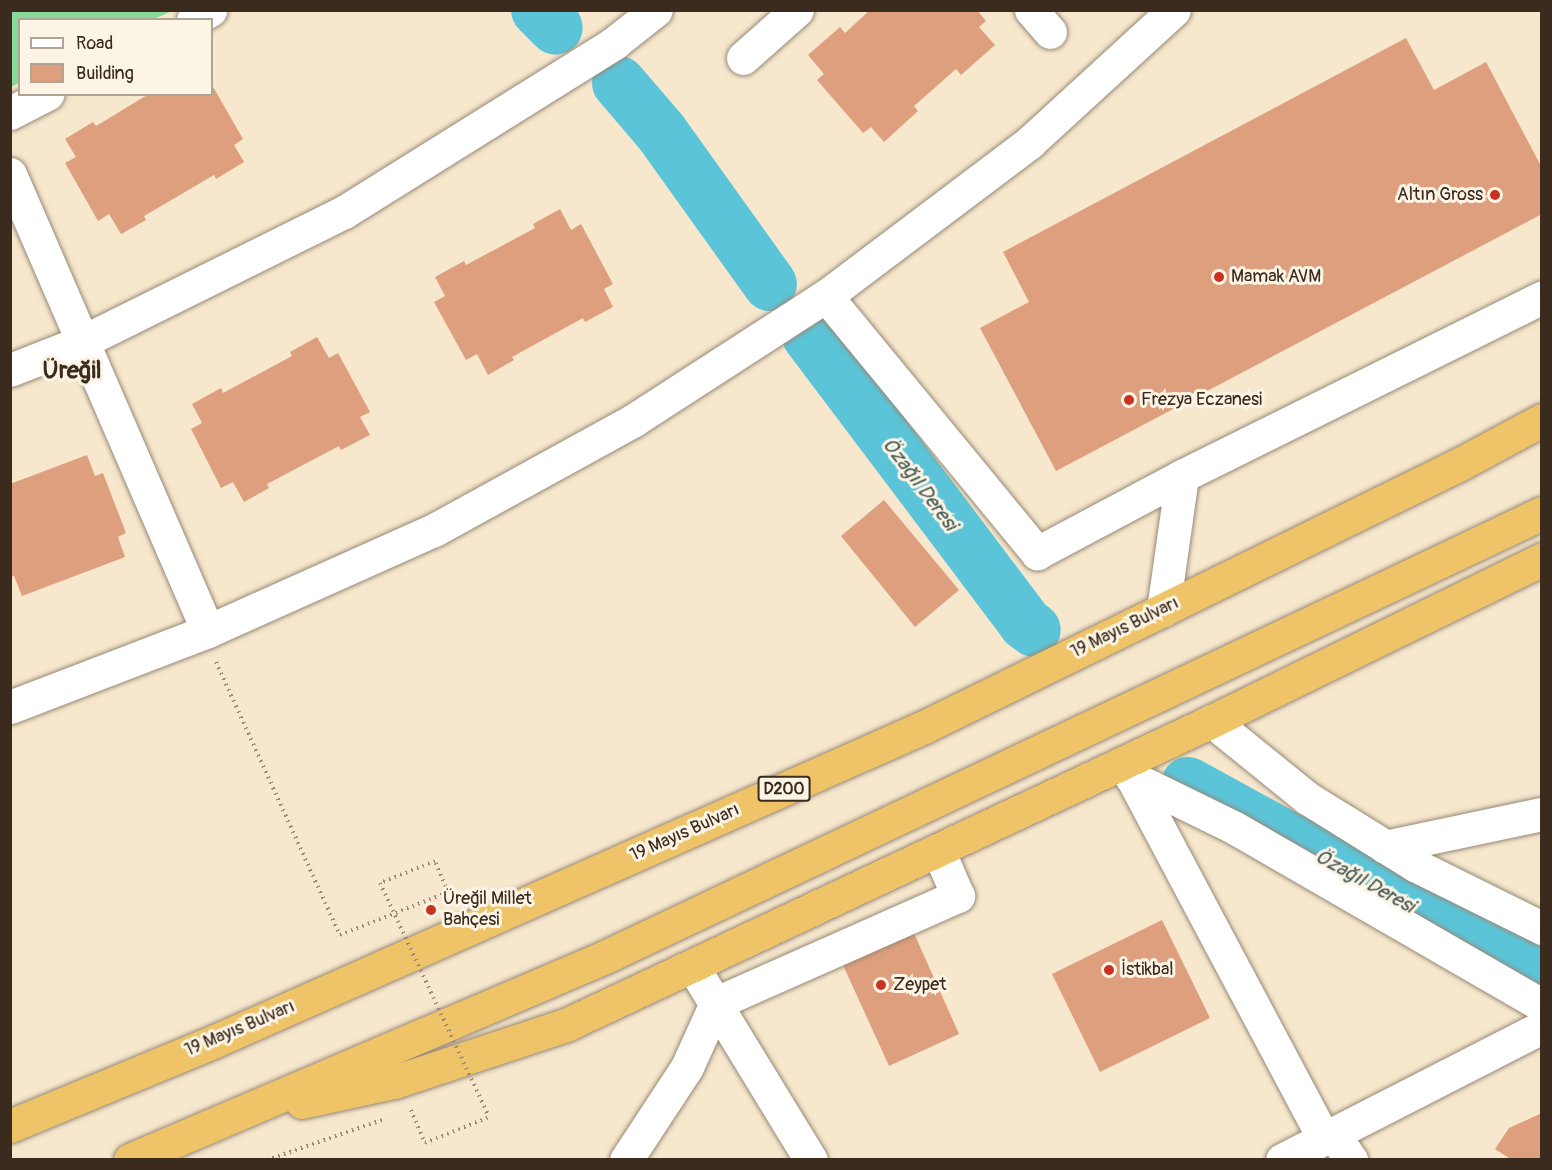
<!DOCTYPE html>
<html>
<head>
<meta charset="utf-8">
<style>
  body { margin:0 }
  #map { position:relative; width:1552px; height:1170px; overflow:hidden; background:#f6e7cd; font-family:Pangolin,sans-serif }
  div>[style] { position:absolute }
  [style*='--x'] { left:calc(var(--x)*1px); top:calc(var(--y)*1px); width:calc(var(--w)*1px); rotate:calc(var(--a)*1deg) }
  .green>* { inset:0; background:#87da9c }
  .river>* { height:54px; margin:-27px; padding:0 27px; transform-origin:27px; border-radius:27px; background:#5cc4d8 }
  .building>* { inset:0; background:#de9f7f }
  .path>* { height:4px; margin-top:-2px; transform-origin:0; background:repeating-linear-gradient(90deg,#988876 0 1.5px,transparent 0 6px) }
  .roads { filter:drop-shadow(0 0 2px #988876) drop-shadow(0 0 2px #988876) }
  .minor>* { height:33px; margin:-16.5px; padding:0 16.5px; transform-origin:16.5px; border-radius:16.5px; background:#fff }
  .highway>* { height:33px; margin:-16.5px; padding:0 16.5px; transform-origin:16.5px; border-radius:16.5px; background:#efc469 }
  .path-bridge>* { height:4px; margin-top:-2px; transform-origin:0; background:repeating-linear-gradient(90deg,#988876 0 1.5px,transparent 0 6px) }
  .dots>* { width:16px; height:16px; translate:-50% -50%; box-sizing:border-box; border:3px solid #fcf5e5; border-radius:50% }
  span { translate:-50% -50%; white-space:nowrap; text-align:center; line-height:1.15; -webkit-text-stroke:6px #fcf5e5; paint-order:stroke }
  .shield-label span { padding:2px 4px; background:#fcf5e5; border:2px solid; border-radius:4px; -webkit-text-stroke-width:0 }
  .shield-label { font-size:16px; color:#3b2a1e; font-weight:700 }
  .poi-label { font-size:18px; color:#3b2a1e }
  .right { translate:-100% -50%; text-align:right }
  .left { translate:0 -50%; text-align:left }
  .street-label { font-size:18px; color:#3b2a1e }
  .water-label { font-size:20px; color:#455856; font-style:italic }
  .district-label { font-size:24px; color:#3b2a1e; font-weight:700 }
  .frame { position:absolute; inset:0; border:12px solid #3b2a1e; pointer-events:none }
  .legend { position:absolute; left:18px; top:18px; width:195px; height:78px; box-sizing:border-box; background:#fcf5e5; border:2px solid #afa495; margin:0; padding:8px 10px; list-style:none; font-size:18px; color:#3b2a1e }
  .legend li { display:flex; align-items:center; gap:12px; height:30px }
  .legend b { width:30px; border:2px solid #afa495 }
</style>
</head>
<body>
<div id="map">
  <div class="green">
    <i style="clip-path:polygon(10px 11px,11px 10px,172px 11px,154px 19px,20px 20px,19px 83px,11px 87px)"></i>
  </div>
  <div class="river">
    <i style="--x:538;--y:10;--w:25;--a:45"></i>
    <i style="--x:619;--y:83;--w:65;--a:49.4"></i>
    <i style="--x:661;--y:132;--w:187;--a:54.4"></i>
    <i style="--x:809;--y:336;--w:359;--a:53"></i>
    <i style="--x:1025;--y:623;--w:11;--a:38"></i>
    <i style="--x:1188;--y:784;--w:404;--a:28.7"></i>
  </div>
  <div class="building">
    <i style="clip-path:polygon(870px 10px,977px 10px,986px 21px,979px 27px,995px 45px,961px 75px,956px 69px,914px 106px,918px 111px,884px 142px,871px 127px,863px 133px,817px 80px,824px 74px,808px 55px,840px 27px,845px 33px)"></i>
    <i style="clip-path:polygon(1406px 38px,1434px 90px,1486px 62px,1542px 168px,1542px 214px,1056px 471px,980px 328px,1029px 302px,1003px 252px)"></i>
    <i style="clip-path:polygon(212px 85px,243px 139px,234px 145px,244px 162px,216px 179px,214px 175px,144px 216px,146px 220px,121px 234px,109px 214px,98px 221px,65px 163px,76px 157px,65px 139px,93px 122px,96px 126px,149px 94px,212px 94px)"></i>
    <i style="clip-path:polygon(560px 209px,571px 230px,581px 224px,613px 284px,604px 289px,613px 307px,585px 322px,583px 318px,512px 357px,514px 360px,488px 375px,477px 354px,466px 360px,434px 302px,445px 296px,435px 277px,464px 261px,466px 265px,535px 228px,533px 224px)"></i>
    <i style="clip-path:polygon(317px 337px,329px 358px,338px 353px,370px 412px,360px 417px,370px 435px,341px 450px,339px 446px,267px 484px,269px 488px,244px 502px,233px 482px,221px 488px,191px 429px,202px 423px,192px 404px,221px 388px,223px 393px,292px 356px,290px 352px)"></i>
    <i style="clip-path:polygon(87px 455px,95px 476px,103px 473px,126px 533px,118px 537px,125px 557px,22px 596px,14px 576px,10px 577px,10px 484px)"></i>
    <i style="clip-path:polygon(884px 500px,959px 590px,915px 627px,841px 536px)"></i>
    <i style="clip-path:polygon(1162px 920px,1210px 1018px,1100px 1072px,1052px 974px)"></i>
    <i style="clip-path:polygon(909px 922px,959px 1034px,889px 1066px,838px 954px)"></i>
    <i style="clip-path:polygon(1542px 1113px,1542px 1160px,1512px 1160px,1495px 1149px,1509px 1128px)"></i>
  </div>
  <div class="path">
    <i style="--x:216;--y:662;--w:300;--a:65.6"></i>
    <i style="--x:340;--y:935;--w:116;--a:-21.7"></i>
    <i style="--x:448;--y:892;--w:34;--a:-113"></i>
    <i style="--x:435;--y:861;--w:59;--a:158.2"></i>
    <i style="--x:411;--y:1110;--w:36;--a:67"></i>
    <i style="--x:425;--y:1143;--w:69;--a:-22.1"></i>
    <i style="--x:267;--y:1160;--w:125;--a:-19.2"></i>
  </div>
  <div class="roads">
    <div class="minor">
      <i style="--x:1031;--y:10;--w:29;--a:49"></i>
      <i style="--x:193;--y:20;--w:20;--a:-30"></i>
      <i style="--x:743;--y:58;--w:72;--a:-41.6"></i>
      <i style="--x:10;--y:113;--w:42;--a:-27.2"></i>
      <i style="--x:10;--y:174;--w:498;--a:66.6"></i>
      <i style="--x:826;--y:296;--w:333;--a:50.6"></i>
      <i style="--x:1037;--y:553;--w:164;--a:-28"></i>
      <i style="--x:1182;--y:476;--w:402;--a:-26.4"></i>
      <i style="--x:10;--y:370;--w:79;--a:-21.4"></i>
      <i style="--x:84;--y:341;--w:290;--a:-26.4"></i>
      <i style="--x:344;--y:212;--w:319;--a:-32"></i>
      <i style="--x:614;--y:43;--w:53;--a:-38.2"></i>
      <i style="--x:1163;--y:610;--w:135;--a:-81.9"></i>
      <i style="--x:10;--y:707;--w:212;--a:-21"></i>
      <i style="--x:208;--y:631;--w:248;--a:-24.1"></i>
      <i style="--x:434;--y:530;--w:228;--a:-28.8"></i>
      <i style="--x:634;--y:420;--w:229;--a:-32.9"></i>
      <i style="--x:826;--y:296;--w:256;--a:-37"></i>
      <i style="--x:1030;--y:142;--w:195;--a:-42.5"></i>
      <i style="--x:1212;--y:721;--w:122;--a:39"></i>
      <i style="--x:1307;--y:798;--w:127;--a:31.8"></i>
      <i style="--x:1415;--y:865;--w:142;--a:26.4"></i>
      <i style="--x:1129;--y:772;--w:415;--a:62"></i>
      <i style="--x:1131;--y:777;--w:116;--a:26.1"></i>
      <i style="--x:1235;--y:828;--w:354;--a:30"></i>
      <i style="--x:1385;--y:847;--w:160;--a:-11.9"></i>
      <i style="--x:693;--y:967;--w:226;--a:58.6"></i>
      <i style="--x:1333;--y:1134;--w:32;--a:55"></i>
      <i style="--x:626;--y:1160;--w:111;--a:-56.7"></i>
      <i style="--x:687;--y:1067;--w:70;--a:-65.6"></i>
      <i style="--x:716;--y:1003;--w:265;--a:-23.9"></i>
      <i style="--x:958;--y:896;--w:50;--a:-113.5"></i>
      <i style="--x:1282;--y:1160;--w:292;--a:-27.1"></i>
    </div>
    <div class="highway">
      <i style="--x:302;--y:1102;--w:94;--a:-12.3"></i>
      <i style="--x:394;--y:1082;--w:183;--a:-18.4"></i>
      <i style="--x:568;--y:1024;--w:712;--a:-25.2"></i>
      <i style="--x:1212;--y:721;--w:368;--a:-26.1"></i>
      <i style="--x:10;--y:1126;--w:222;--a:-22.5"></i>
      <i style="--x:215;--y:1041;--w:775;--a:-23.89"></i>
      <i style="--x:924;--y:727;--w:599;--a:-26.14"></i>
      <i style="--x:1462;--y:463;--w:91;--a:-28.3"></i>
      <i style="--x:130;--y:1160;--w:517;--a:-23.14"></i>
      <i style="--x:605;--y:957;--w:1037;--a:-25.35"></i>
    </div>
  </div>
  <div class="path-bridge">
    <i style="--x:380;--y:883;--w:258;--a:65"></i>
  </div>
  <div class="dots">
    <i style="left:1495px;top:195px;background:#c8321e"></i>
    <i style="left:1219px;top:277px;background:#c8321e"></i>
    <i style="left:1129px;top:400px;background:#c8321e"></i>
    <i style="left:431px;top:910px;background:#c8321e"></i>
    <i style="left:1109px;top:970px;background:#c8321e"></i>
    <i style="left:881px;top:985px;background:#c8321e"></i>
  </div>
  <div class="shield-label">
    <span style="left:784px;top:789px">D200</span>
  </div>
  <div class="poi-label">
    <span class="right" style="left:1483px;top:195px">Altın Gross</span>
    <span class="left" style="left:1231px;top:277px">Mamak AVM</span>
    <span class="left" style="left:1141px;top:400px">Frezya Eczanesi</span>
    <span class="left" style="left:443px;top:910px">Üreğil Millet<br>Bahçesi</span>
    <span class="left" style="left:1121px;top:970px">İstikbal</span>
    <span class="left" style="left:893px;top:985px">Zeypet</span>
  </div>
  <div class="street-label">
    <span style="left:1125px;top:628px;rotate:-26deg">19 Mayıs Bulvarı</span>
    <span style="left:685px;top:833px;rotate:-24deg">19 Mayıs Bulvarı</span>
    <span style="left:240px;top:1029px;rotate:-23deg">19 Mayıs Bulvarı</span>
  </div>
  <div class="water-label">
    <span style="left:920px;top:484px;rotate:53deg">Özağıl Deresi</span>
    <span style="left:1365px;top:881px;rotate:29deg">Özağıl Deresi</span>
  </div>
  <div class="district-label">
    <span style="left:72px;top:371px">Üreğil</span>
  </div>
  <div class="frame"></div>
  <ul class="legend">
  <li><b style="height:8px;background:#fff"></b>Road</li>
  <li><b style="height:16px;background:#de9f7f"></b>Building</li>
  </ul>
</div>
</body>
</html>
